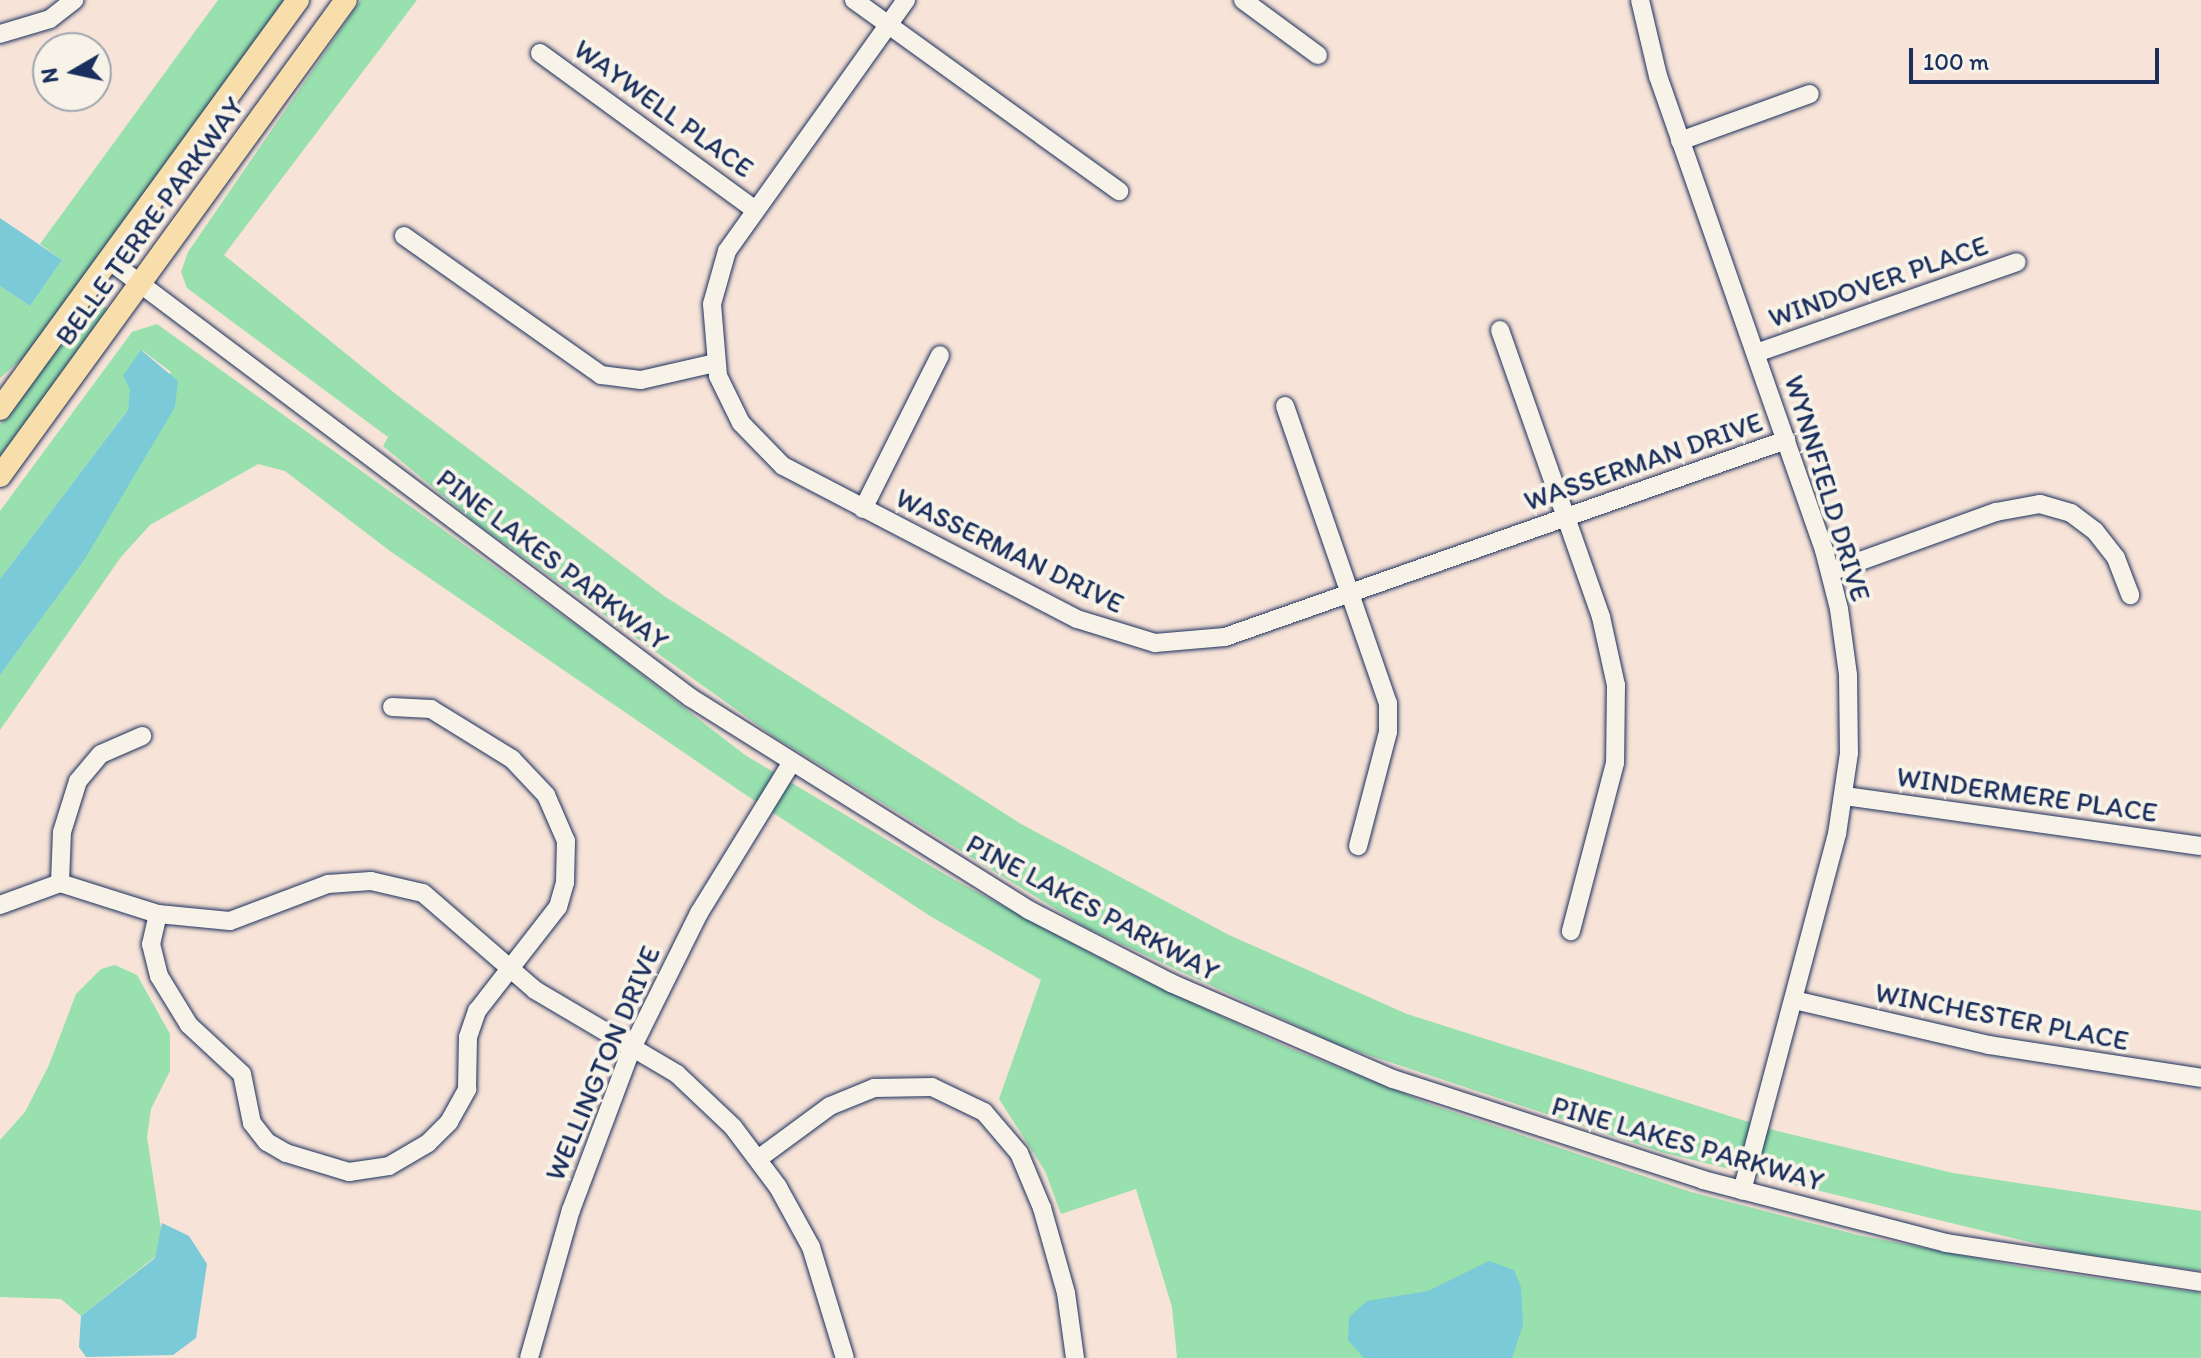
<!DOCTYPE html>
<html>
<head>
<meta charset="utf-8">
<style>
  body { margin:0 }
  #map { position:relative; width:2201px; height:1358px; overflow:hidden; background:#f7e3d7; font-family:Itim,sans-serif }
  div>[style] { position:absolute }
  [style*='--x'] { left:calc(var(--x)*1px); top:calc(var(--y)*1px); width:calc(var(--w)*1px); rotate:calc(var(--a)*1deg) }
  .green>* { inset:0; background:#98e0ae }
  .water>* { inset:0; background:#7bcad7 }
  .roads { filter:drop-shadow(0 0 2px #1b2f5e) drop-shadow(0 0 2px #1b2f5e) }
  .minor>* { height:18px; margin:-9px; padding:0 9px; transform-origin:9px; border-radius:9px; background:#f7f3e8 }
  .major>* { height:22px; margin:-11px; padding:0 11px; transform-origin:11px; border-radius:11px; background:#f8deab }
  span { translate:-50% -50%; white-space:nowrap; text-align:center; line-height:1.15; -webkit-text-stroke:8px #f7f3e8; paint-order:stroke }
  .street-label { font-size:28px; color:#1b2f5e }
  .north { position:absolute; left:32px; top:32px; width:80px; height:80px; box-sizing:border-box; background:#f7f3e8; border:2px solid #9fa5b1; border-radius:50%; rotate:261deg; font-size:22px; font-weight:700; line-height:32px; text-align:center; color:#1b2f5e }
  .north::after { content:''; display:block; margin:auto; width:28px; height:36px; background:#1b2f5e; clip-path:polygon(50% 0,100% 100%,50% 72%,0 100%) }
  .scale { position:absolute; left:1909px; top:48px; width:250px; height:36px; box-sizing:border-box; border:4px solid #1b2f5e; border-top:0; padding-left:10px; font-size:24px; line-height:28px; white-space:nowrap; color:#1b2f5e; -webkit-text-stroke:6px #f7f3e8; paint-order:stroke }
</style>
</head>
<body>
<div id="map">
  <div class="green">
    <i style="clip-path:polygon(218px 0,286px 0,29px 353px,0 378px,0 286px,30px 306px,62px 260px,40px 244px)"></i>
    <i style="clip-path:polygon(361px 0,417px 0,224px 255px,397px 395px,664px 596px,1021px 824px,1229px 935px,1407px 1014px,1777px 1131px,1953px 1173px,2201px 1211px,2201px 1271px,2070px 1252px,1664px 1153px,1341px 1046px,1085px 927px,773px 736px,476px 523px,383px 446px,388px 437px,187px 288px,181px 272px,188px 252px)"></i>
    <i style="clip-path:polygon(98px 302px,109px 310px,0 462px,0 425px,66px 335px)"></i>
    <i style="clip-path:polygon(157px 324px,602px 644px,745px 755px,953px 879px,1124px 971px,1287px 1047px,1435px 1106px,1691px 1192px,1858px 1235px,2027px 1268px,2201px 1293px,2201px 1358px,1177px 1358px,1172px 1307px,1136px 1189px,1061px 1214px,1045px 1171px,999px 1099px,1041px 980px,930px 916px,740px 791px,390px 551px,285px 471px,258px 464px,150px 525px,121px 557px,0 730px,0 675px,83px 562px,171px 372px,142px 350px,128px 410px,0 579px,0 511px,132px 332px)"></i>
    <i style="clip-path:polygon(115px 965px,137px 975px,170px 1034px,170px 1071px,151px 1109px,147px 1137px,162px 1235px,155px 1257px,81px 1316px,61px 1299px,0 1297px,0 1140px,25px 1112px,49px 1065px,76px 994px,101px 969px)"></i>
  </div>
  <div class="water">
    <i style="clip-path:polygon(0 218px,62px 260px,30px 306px,0 286px)"></i>
    <i style="clip-path:polygon(141px 350px,178px 381px,175px 407px,83px 562px,0 675px,0 579px,128px 410px,130px 389px,123px 376px)"></i>
    <i style="clip-path:polygon(162px 1223px,189px 1236px,207px 1264px,196px 1338px,173px 1355px,86px 1357px,79px 1347px,81px 1316px,155px 1258px)"></i>
    <i style="clip-path:polygon(1489px 1261px,1514px 1270px,1521px 1287px,1523px 1325px,1512px 1358px,1364px 1358px,1348px 1340px,1349px 1317px,1367px 1301px,1428px 1291px)"></i>
  </div>
  <div class="roads">
    <div class="minor">
      <i style="--x:854;--y:0;--w:327;--a:35.8"></i>
      <i style="--x:906;--y:0;--w:308;--a:125.5"></i>
      <i style="--x:727;--y:251;--w:55;--a:105.8"></i>
      <i style="--x:712;--y:304;--w:72;--a:85.2"></i>
      <i style="--x:718;--y:376;--w:52;--a:63.9"></i>
      <i style="--x:741;--y:423;--w:60;--a:45.7"></i>
      <i style="--x:783;--y:466;--w:331;--a:27.5"></i>
      <i style="--x:1077;--y:619;--w:82;--a:17.1"></i>
      <i style="--x:1155;--y:643;--w:70;--a:-4.9"></i>
      <i style="--x:1225;--y:637;--w:595;--a:-19.35"></i>
      <i style="--x:1243;--y:0;--w:93;--a:36.3"></i>
      <i style="--x:1640;--y:0;--w:78;--a:76.7"></i>
      <i style="--x:1658;--y:76;--w:502;--a:70.7"></i>
      <i style="--x:1824;--y:550;--w:61;--a:75.7"></i>
      <i style="--x:1839;--y:609;--w:67;--a:82.2"></i>
      <i style="--x:1848;--y:675;--w:78;--a:89.3"></i>
      <i style="--x:1849;--y:753;--w:82;--a:98.4"></i>
      <i style="--x:1837;--y:834;--w:369;--a:104.9"></i>
      <i style="--x:0;--y:34;--w:52;--a:-16.7"></i>
      <i style="--x:50;--y:19;--w:31;--a:-38"></i>
      <i style="--x:540;--y:53;--w:265;--a:36.1"></i>
      <i style="--x:1680;--y:141;--w:138;--a:-19.9"></i>
      <i style="--x:404;--y:236;--w:241;--a:35.2"></i>
      <i style="--x:601;--y:375;--w:40;--a:7.1"></i>
      <i style="--x:641;--y:380;--w:76;--a:-12.9"></i>
      <i style="--x:110;--y:261;--w:727;--a:36.95"></i>
      <i style="--x:691;--y:698;--w:399;--a:32.1"></i>
      <i style="--x:1029;--y:910;--w:160;--a:27.2"></i>
      <i style="--x:1171;--y:983;--w:242;--a:23.4"></i>
      <i style="--x:1393;--y:1079;--w:326;--a:18"></i>
      <i style="--x:1703;--y:1180;--w:251;--a:14.5"></i>
      <i style="--x:1946;--y:1243;--w:258;--a:8.7"></i>
      <i style="--x:1500;--y:330;--w:304;--a:70.6"></i>
      <i style="--x:1601;--y:617;--w:70;--a:77.6"></i>
      <i style="--x:1616;--y:685;--w:78;--a:90.7"></i>
      <i style="--x:1615;--y:763;--w:174;--a:104.7"></i>
      <i style="--x:1756;--y:353;--w:276;--a:-19.2"></i>
      <i style="--x:1285;--y:406;--w:314;--a:70.9"></i>
      <i style="--x:1388;--y:703;--w:29;--a:90"></i>
      <i style="--x:1388;--y:732;--w:118;--a:104.7"></i>
      <i style="--x:863;--y:509;--w:172;--a:-63.4"></i>
      <i style="--x:1830;--y:572;--w:177;--a:-19.9"></i>
      <i style="--x:1996;--y:512;--w:45;--a:-10.3"></i>
      <i style="--x:2040;--y:504;--w:32;--a:16"></i>
      <i style="--x:2071;--y:513;--w:30;--a:37"></i>
      <i style="--x:2095;--y:531;--w:34;--a:52"></i>
      <i style="--x:2116;--y:558;--w:40;--a:69"></i>
      <i style="--x:1845;--y:796;--w:359;--a:8"></i>
      <i style="--x:60;--y:883;--w:51;--a:-87.8"></i>
      <i style="--x:62;--y:832;--w:53;--a:-72.6"></i>
      <i style="--x:78;--y:781;--w:35;--a:-50"></i>
      <i style="--x:101;--y:754;--w:45;--a:-23.7"></i>
      <i style="--x:0;--y:905;--w:64;--a:-20.1"></i>
      <i style="--x:60;--y:883;--w:103;--a:17.6"></i>
      <i style="--x:158;--y:914;--w:72;--a:5.6"></i>
      <i style="--x:230;--y:921;--w:105;--a:-20.7"></i>
      <i style="--x:328;--y:884;--w:43;--a:-4"></i>
      <i style="--x:371;--y:881;--w:53;--a:13"></i>
      <i style="--x:423;--y:893;--w:148;--a:40.9"></i>
      <i style="--x:535;--y:990;--w:165;--a:30.6"></i>
      <i style="--x:677;--y:1074;--w:77;--a:43.4"></i>
      <i style="--x:733;--y:1127;--w:75;--a:53.1"></i>
      <i style="--x:778;--y:1187;--w:68;--a:61.2"></i>
      <i style="--x:811;--y:1247;--w:116;--a:73"></i>
      <i style="--x:158;--y:914;--w:31;--a:103"></i>
      <i style="--x:151;--y:944;--w:33;--a:76"></i>
      <i style="--x:159;--y:976;--w:57;--a:58.5"></i>
      <i style="--x:189;--y:1025;--w:72;--a:42.8"></i>
      <i style="--x:242;--y:1074;--w:50;--a:78.5"></i>
      <i style="--x:252;--y:1123;--w:24;--a:52"></i>
      <i style="--x:267;--y:1142;--w:22;--a:30"></i>
      <i style="--x:286;--y:1153;--w:66;--a:16.8"></i>
      <i style="--x:349;--y:1172;--w:40;--a:-8.5"></i>
      <i style="--x:389;--y:1166;--w:45;--a:-30.5"></i>
      <i style="--x:428;--y:1143;--w:30;--a:-45"></i>
      <i style="--x:449;--y:1122;--w:38;--a:-61"></i>
      <i style="--x:467;--y:1089;--w:52;--a:-88.9"></i>
      <i style="--x:468;--y:1037;--w:28;--a:-71"></i>
      <i style="--x:477;--y:1011;--w:132;--a:-52.1"></i>
      <i style="--x:558;--y:907;--w:26;--a:-74"></i>
      <i style="--x:565;--y:882;--w:41;--a:-88.6"></i>
      <i style="--x:566;--y:841;--w:50;--a:-113.5"></i>
      <i style="--x:546;--y:795;--w:50;--a:-133.4"></i>
      <i style="--x:512;--y:759;--w:95;--a:-148.3"></i>
      <i style="--x:431;--y:709;--w:39;--a:-177"></i>
      <i style="--x:1794;--y:1000;--w:200;--a:13"></i>
      <i style="--x:1989;--y:1045;--w:215;--a:8.8"></i>
      <i style="--x:758;--y:1159;--w:89;--a:-36.4"></i>
      <i style="--x:830;--y:1106;--w:48;--a:-22.2"></i>
      <i style="--x:874;--y:1088;--w:58;--a:-1"></i>
      <i style="--x:932;--y:1087;--w:58;--a:25.7"></i>
      <i style="--x:984;--y:1112;--w:54;--a:49.5"></i>
      <i style="--x:1019;--y:1153;--w:60;--a:67.3"></i>
      <i style="--x:1042;--y:1208;--w:88;--a:74.2"></i>
      <i style="--x:1066;--y:1293;--w:66;--a:82.1"></i>
      <i style="--x:529;--y:1358;--w:154;--a:-74.2"></i>
      <i style="--x:571;--y:1210;--w:173;--a:-69.4"></i>
      <i style="--x:632;--y:1048;--w:151;--a:-63.6"></i>
      <i style="--x:699;--y:913;--w:174;--a:-58.4"></i>
    </div>
    <div class="major">
      <i style="--x:0;--y:409;--w:506;--a:-53.92"></i>
      <i style="--x:0;--y:476;--w:588;--a:-53.99"></i>
    </div>
  </div>
  <div class="street-label">
    <span style="left:664px;top:108px;rotate:36deg">WAYWELL PLACE</span>
    <span style="left:149px;top:221px;rotate:-54deg">BELLE TERRE PARKWAY</span>
    <span style="left:1878px;top:281px;rotate:-19deg">WINDOVER PLACE</span>
    <span style="left:1643px;top:461px;rotate:-19deg">WASSERMAN DRIVE</span>
    <span style="left:1828px;top:488px;rotate:73deg">WYNNFIELD DRIVE</span>
    <span style="left:1010px;top:550px;rotate:26deg">WASSERMAN DRIVE</span>
    <span style="left:553px;top:559px;rotate:37deg">PINE LAKES PARKWAY</span>
    <span style="left:2027px;top:794px;rotate:8deg">WINDERMERE PLACE</span>
    <span style="left:1093px;top:907px;rotate:28deg">PINE LAKES PARKWAY</span>
    <span style="left:2002px;top:1016px;rotate:11deg">WINCHESTER PLACE</span>
    <span style="left:602px;top:1063px;rotate:-67deg">WELLINGTON DRIVE</span>
    <span style="left:1688px;top:1143px;rotate:16deg">PINE LAKES PARKWAY</span>
  </div>
  <div class="north">N</div>
  <div class="scale">100 m</div>
</div>
</body>
</html>
